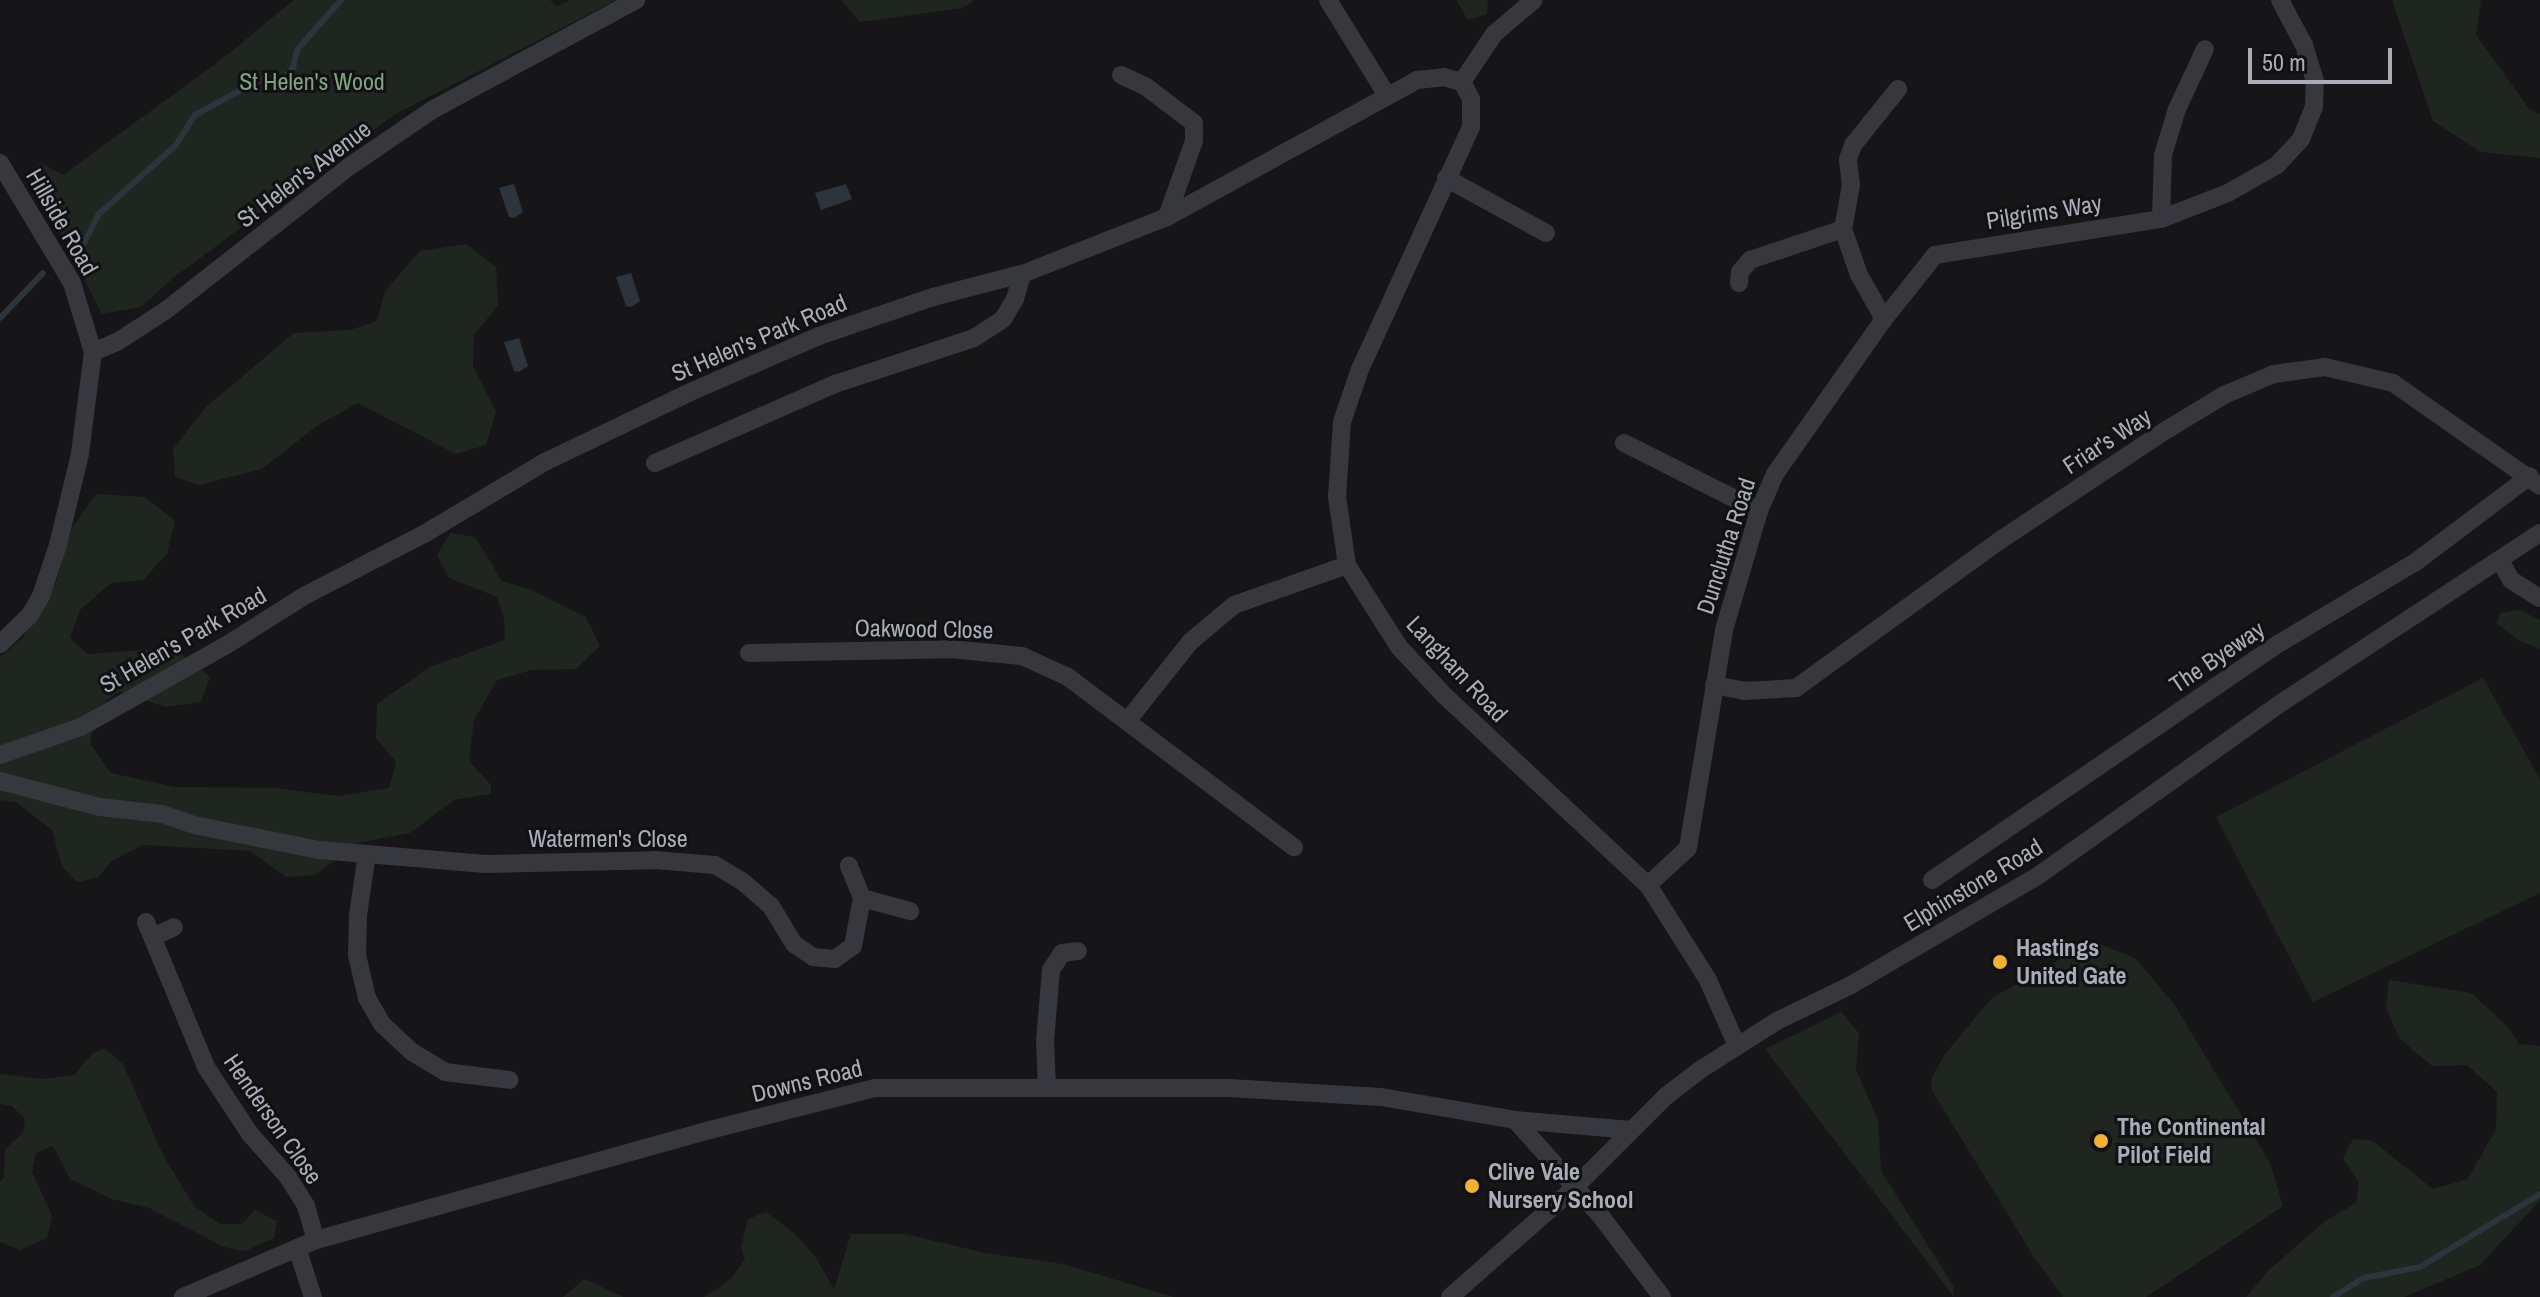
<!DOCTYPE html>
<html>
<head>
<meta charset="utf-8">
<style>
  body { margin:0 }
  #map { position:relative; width:2540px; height:1297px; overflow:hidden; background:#161618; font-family:"Archivo Narrow",sans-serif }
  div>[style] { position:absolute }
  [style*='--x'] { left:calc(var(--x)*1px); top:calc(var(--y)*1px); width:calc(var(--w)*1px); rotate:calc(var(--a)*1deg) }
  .green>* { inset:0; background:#1e261f }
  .water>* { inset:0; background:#2c353c }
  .stream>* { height:6px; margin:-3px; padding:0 3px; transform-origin:3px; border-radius:3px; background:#2c353c }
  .minor>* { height:18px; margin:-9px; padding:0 9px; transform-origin:9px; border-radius:9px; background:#37383d }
  .dots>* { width:22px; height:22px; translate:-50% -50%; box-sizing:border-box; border:4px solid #111113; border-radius:50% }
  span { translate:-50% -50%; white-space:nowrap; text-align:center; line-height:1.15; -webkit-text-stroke:6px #111113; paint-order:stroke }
  .park-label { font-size:24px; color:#7fa381 }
  .street-label { font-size:24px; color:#a8adb8 }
  .poi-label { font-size:24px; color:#a8adb8; font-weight:700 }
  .left { translate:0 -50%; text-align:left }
  .scale { position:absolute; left:2248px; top:48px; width:144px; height:36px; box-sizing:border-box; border:4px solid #a8adb8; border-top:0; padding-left:10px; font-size:24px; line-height:28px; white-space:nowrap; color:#a8adb8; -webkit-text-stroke:6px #111113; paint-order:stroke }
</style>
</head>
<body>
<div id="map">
  <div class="green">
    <i style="clip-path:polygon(294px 0,550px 0,557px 7px,570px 0,616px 0,394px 115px,173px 278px,141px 307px,102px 314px,54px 220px,25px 174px,41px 163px,63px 175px,218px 62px)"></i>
    <i style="clip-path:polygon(841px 0,974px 0,963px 8px,860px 22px)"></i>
    <i style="clip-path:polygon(1456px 0,1488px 0,1487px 14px,1468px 20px)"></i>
    <i style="clip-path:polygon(2392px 0,2481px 0,2476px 35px,2530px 110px,2540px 114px,2540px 158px,2481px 152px,2433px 121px)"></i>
    <i style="clip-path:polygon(466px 244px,496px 267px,498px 305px,474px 335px,473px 367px,496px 411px,486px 445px,456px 454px,358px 403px,318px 425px,262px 469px,199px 485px,175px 477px,173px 449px,206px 407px,294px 333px,350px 330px,377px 321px,385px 291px,420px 251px)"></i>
    <i style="clip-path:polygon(96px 494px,145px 497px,175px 521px,167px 554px,143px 580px,111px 583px,80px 610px,70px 638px,87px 654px,174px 648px,210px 677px,201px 702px,166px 707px,119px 691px,97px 708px,90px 743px,111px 773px,175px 787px,274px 788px,338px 796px,389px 788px,396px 762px,376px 738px,377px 704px,430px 667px,505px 640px,504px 619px,497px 597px,449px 578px,437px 555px,450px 533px,475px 537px,502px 581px,532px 590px,586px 617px,600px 646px,576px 669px,532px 670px,497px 680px,474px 720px,469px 761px,491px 785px,491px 794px,454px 800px,410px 833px,357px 843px,315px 875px,286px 877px,250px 851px,143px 845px,113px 860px,97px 878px,77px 882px,62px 866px,52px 830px,16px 802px,0 800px,0 657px,22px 639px,55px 585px,72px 528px)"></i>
    <i style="clip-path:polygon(2519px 610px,2540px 620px,2540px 649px,2520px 641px,2497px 624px,2500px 613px)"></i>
    <i style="clip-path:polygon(2483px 678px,2540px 779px,2540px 893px,2313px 1002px,2216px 817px)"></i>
    <i style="clip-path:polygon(2092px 941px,2135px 958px,2174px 1004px,2270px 1163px,2283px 1206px,2146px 1297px,2063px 1297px,2034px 1257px,1931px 1089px,1932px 1077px,1945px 1054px,1992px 998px)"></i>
    <i style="clip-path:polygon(2389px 980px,2471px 993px,2508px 1027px,2519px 1044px,2540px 1046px,2540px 1200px,2480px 1265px,2404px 1297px,2246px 1297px,2269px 1270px,2327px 1220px,2356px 1203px,2359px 1182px,2343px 1158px,2353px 1139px,2373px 1141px,2433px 1189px,2468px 1179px,2496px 1129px,2497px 1092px,2467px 1065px,2432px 1066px,2399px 1038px,2386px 1008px)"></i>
    <i style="clip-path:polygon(1841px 1012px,1859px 1033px,1856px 1070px,1878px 1120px,1881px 1171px,1953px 1285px,1954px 1297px,1765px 1049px)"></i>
    <i style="clip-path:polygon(104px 1048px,123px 1064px,163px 1155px,194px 1206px,220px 1224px,242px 1224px,255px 1210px,277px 1221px,274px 1238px,245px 1251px,224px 1247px,149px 1208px,112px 1199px,70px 1179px,53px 1146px,36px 1153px,32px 1172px,52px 1216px,47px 1238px,20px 1250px,0 1242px,0 1182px,4px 1178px,5px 1149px,23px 1133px,25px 1119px,12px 1106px,0 1104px,0 1074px,41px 1079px,74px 1075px,92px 1054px)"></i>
    <i style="clip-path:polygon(766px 1212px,794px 1233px,816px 1258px,834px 1289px,851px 1234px,905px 1234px,985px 1253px,1063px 1264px,1174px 1297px,704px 1297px,730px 1280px,745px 1259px,741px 1247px,748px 1219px)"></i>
    <i style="clip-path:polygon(584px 1279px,624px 1297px,563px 1297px)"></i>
  </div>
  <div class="water">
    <i style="clip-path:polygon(514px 184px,523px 212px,514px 218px,509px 217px,499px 188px)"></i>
    <i style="clip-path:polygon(846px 184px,852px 199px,821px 210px,815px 193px)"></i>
    <i style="clip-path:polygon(631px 273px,640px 301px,631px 307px,626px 306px,616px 277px)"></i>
    <i style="clip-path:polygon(519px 338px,528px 366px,519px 372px,514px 371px,504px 342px)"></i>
  </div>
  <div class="stream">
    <i style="--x:83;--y:245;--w:35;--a:-63"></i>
    <i style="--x:99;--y:214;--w:103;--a:-41.9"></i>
    <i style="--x:176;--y:145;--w:36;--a:-58"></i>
    <i style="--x:195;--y:115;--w:80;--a:-28.5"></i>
    <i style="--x:265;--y:77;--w:16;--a:18"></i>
    <i style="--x:280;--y:82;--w:19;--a:-47"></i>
    <i style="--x:293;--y:68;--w:18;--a:-77"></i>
    <i style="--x:297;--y:50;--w:67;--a:-48.7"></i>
    <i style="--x:0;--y:318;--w:62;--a:-46.3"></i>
    <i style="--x:2333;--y:1297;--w:36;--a:-32"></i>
    <i style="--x:2364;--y:1278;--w:57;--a:-11.1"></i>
    <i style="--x:2420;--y:1267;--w:140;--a:-31.3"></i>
  </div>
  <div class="minor">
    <i style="--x:1328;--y:0;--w:110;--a:58.3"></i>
    <i style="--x:1121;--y:75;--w:26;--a:25"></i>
    <i style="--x:1145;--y:86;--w:61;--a:37.1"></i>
    <i style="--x:1194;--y:123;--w:18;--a:90"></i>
    <i style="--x:1194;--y:141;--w:81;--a:109.6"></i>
    <i style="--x:1462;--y:82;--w:19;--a:62"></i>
    <i style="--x:1471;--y:99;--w:28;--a:90"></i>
    <i style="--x:1471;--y:127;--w:266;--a:114.6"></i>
    <i style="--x:1360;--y:369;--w:56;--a:108.8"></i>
    <i style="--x:1342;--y:422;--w:75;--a:93.8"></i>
    <i style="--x:1337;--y:497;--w:69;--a:81.6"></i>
    <i style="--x:1347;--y:565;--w:97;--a:57.6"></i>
    <i style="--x:1399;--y:647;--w:67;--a:46.8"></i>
    <i style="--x:1445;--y:696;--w:277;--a:43"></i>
    <i style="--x:1648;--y:885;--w:112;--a:57.7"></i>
    <i style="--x:1708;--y:980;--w:72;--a:66.3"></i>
    <i style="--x:1462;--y:82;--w:58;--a:-56.3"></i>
    <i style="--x:1494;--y:34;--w:52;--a:-40.4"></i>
    <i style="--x:0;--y:163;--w:140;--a:59"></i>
    <i style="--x:72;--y:283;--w:72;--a:73.1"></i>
    <i style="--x:93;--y:352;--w:103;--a:97.3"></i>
    <i style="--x:80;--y:454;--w:94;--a:103.6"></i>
    <i style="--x:58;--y:545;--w:54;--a:108.4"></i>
    <i style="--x:41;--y:596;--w:22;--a:120"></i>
    <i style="--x:30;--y:615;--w:42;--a:136"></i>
    <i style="--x:1446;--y:178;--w:114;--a:28.8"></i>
    <i style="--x:2161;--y:219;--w:64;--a:-88.2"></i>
    <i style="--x:2163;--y:155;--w:48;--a:-73.1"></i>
    <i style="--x:2177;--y:109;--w:66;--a:-65"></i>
    <i style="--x:1739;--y:283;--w:11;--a:-85"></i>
    <i style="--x:1740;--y:272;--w:16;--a:-50"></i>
    <i style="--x:1750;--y:260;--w:98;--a:-18.4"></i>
    <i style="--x:1884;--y:319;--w:51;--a:-119.6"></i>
    <i style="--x:1859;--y:275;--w:49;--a:-109.2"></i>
    <i style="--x:1843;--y:229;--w:45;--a:-79.7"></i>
    <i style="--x:1851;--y:185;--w:26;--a:-97"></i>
    <i style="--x:1848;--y:159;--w:15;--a:-70"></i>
    <i style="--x:1853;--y:145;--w:72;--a:-51.2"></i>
    <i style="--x:93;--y:352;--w:26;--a:-23"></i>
    <i style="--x:117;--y:342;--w:57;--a:-32.9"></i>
    <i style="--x:165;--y:311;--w:235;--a:-38.1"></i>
    <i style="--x:350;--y:166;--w:99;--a:-34.3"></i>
    <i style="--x:432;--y:110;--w:232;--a:-28.3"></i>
    <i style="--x:1624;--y:443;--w:151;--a:26.7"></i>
    <i style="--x:655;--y:463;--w:197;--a:-23.7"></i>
    <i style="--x:835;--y:384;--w:146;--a:-18.3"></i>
    <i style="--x:974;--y:338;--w:35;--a:-33"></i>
    <i style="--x:1003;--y:319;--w:23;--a:-59"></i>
    <i style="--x:1015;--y:299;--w:26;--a:-74"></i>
    <i style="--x:2500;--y:560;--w:23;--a:61"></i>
    <i style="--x:2511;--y:580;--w:34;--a:32"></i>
    <i style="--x:749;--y:653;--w:201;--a:-1.1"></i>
    <i style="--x:950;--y:649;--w:72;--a:5.6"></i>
    <i style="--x:1022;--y:656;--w:51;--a:24.5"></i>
    <i style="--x:1068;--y:677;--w:283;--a:37"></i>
    <i style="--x:1714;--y:685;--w:31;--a:11"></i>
    <i style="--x:1744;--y:691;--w:52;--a:-3.3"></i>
    <i style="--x:1796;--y:688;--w:251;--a:-35.9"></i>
    <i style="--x:1999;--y:541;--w:197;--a:-33.6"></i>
    <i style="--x:2163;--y:432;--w:71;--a:-31.2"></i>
    <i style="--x:2224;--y:395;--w:54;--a:-22.8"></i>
    <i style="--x:2274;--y:374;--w:51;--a:-7.8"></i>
    <i style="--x:2325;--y:367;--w:70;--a:13.2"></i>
    <i style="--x:2393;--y:383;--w:179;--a:35"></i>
    <i style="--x:1128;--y:720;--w:100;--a:-51.5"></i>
    <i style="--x:1190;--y:642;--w:57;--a:-40.1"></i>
    <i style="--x:1234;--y:605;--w:120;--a:-19.5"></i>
    <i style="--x:0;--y:755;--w:86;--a:-19.1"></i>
    <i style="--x:81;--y:727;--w:165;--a:-29.4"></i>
    <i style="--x:225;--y:646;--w:93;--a:-32.3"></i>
    <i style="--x:304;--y:596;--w:135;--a:-27.3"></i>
    <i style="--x:424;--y:534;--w:141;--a:-30.8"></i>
    <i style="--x:545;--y:462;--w:157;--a:-25.7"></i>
    <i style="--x:686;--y:394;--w:145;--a:-23.6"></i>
    <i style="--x:819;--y:336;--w:120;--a:-18.9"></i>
    <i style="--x:933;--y:297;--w:95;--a:-14.6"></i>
    <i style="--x:1025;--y:273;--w:153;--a:-21.5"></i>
    <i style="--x:1167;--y:217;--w:285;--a:-28.7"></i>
    <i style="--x:1417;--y:80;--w:27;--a:-6"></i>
    <i style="--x:1444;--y:77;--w:19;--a:16"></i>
    <i style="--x:0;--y:781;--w:103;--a:14.6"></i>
    <i style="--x:100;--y:807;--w:62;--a:6.4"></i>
    <i style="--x:162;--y:814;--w:34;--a:19"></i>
    <i style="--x:194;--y:825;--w:127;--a:11.3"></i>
    <i style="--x:319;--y:850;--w:167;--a:4.8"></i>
    <i style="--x:485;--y:864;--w:170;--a:-1.3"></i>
    <i style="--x:655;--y:860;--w:60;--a:4.8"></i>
    <i style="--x:715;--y:865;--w:31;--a:31"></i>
    <i style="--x:742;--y:881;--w:38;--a:41"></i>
    <i style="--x:771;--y:906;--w:44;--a:58.8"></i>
    <i style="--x:794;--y:944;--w:23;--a:34"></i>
    <i style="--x:813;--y:957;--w:22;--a:5"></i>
    <i style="--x:835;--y:959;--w:22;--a:-36"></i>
    <i style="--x:853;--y:946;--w:49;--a:-79.4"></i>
    <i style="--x:862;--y:898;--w:35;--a:-112"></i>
    <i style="--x:367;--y:854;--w:62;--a:98.4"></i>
    <i style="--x:358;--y:915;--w:40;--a:91.4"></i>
    <i style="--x:357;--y:955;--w:44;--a:76.9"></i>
    <i style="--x:367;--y:998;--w:30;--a:60"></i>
    <i style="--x:382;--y:1024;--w:41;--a:43"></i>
    <i style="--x:412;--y:1052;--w:39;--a:31"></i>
    <i style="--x:445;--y:1072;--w:65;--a:7"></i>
    <i style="--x:1932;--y:880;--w:419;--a:-34.3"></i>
    <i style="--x:2278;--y:644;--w:162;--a:-30.8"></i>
    <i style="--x:2417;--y:561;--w:141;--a:-37"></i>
    <i style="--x:1648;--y:885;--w:54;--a:-42.8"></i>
    <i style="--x:1688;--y:848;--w:221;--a:-80.6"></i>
    <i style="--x:1724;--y:630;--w:124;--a:-73.6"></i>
    <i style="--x:1759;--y:511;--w:40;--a:-66.6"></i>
    <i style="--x:1775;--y:474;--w:189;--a:-54.9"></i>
    <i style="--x:1884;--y:319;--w:82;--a:-51.4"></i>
    <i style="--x:1935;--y:255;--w:229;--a:-9.1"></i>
    <i style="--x:2161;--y:219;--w:72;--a:-21.2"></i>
    <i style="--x:2228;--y:193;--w:56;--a:-29.7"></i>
    <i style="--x:2277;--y:165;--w:35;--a:-47"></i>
    <i style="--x:2301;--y:139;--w:35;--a:-68"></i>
    <i style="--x:2314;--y:106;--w:25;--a:-88"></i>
    <i style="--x:2315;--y:81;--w:38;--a:-107"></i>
    <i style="--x:2304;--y:45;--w:51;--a:-118.1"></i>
    <i style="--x:862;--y:898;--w:50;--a:15.2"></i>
    <i style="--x:146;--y:922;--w:157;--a:67.5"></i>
    <i style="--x:206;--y:1067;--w:80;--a:56.7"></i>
    <i style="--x:250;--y:1134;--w:57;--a:48.5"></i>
    <i style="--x:288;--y:1177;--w:34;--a:58"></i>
    <i style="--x:306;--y:1206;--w:35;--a:74"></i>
    <i style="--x:153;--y:937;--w:23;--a:-25"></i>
    <i style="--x:1047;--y:1088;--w:47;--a:-92.4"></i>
    <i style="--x:1045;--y:1041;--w:71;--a:-85.2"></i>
    <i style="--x:1051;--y:970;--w:20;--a:-57"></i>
    <i style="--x:1062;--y:953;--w:16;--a:-7"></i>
    <i style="--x:1515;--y:1120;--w:127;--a:48.2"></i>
    <i style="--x:1600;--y:1215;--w:103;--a:52.9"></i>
    <i style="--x:297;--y:1248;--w:52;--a:71.9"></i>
    <i style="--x:183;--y:1297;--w:145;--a:-23.2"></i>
    <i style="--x:316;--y:1240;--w:413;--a:-15.6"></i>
    <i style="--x:714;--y:1129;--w:166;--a:-14.3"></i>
    <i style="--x:875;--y:1088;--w:354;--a:0"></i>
    <i style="--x:1229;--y:1088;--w:152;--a:3.4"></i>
    <i style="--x:1381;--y:1097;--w:136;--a:9.7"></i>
    <i style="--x:1515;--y:1120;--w:116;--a:4.9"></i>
    <i style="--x:1450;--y:1297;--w:167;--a:-41.3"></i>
    <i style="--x:1575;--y:1187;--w:129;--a:-45"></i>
    <i style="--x:1666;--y:1096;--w:43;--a:-37.4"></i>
    <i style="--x:1700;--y:1070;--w:91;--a:-32.5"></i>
    <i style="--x:1777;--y:1021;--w:82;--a:-25.9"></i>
    <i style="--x:1851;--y:985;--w:218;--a:-30.3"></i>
    <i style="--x:2039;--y:875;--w:301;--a:-35.4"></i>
    <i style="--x:2284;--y:701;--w:306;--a:-33.3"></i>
  </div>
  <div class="dots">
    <i style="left:2000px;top:962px;background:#f2b134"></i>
    <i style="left:2101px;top:1141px;background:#f2b134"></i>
    <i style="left:1472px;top:1186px;background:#f2b134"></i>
  </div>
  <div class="park-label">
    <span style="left:312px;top:82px">St Helen's Wood</span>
  </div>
  <div class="street-label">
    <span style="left:304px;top:174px;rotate:-37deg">St Helen's Avenue</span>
    <span style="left:2044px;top:212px;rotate:-9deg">Pilgrims Way</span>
    <span style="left:62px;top:222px;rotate:60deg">Hillside Road</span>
    <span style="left:759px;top:338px;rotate:-23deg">St Helen's Park Road</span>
    <span style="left:2107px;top:441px;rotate:-33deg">Friar's Way</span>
    <span style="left:1726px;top:546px;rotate:-72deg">Dunclutha Road</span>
    <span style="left:924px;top:629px;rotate:1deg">Oakwood Close</span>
    <span style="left:183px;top:640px;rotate:-30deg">St Helen's Park Road</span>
    <span style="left:2217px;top:657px;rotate:-34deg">The Byeway</span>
    <span style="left:1457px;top:669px;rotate:47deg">Langham Road</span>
    <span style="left:608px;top:839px">Watermen's Close</span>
    <span style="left:1973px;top:885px;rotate:-31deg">Elphinstone Road</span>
    <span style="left:807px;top:1081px;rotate:-14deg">Downs Road</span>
    <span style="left:273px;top:1119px;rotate:55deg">Henderson Close</span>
  </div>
  <div class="poi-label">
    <span class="left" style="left:2016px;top:962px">Hastings<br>United Gate</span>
    <span class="left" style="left:2117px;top:1141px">The Continental<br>Pilot Field</span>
    <span class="left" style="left:1488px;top:1186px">Clive Vale<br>Nursery School</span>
  </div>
  <div class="scale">50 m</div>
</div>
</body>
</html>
